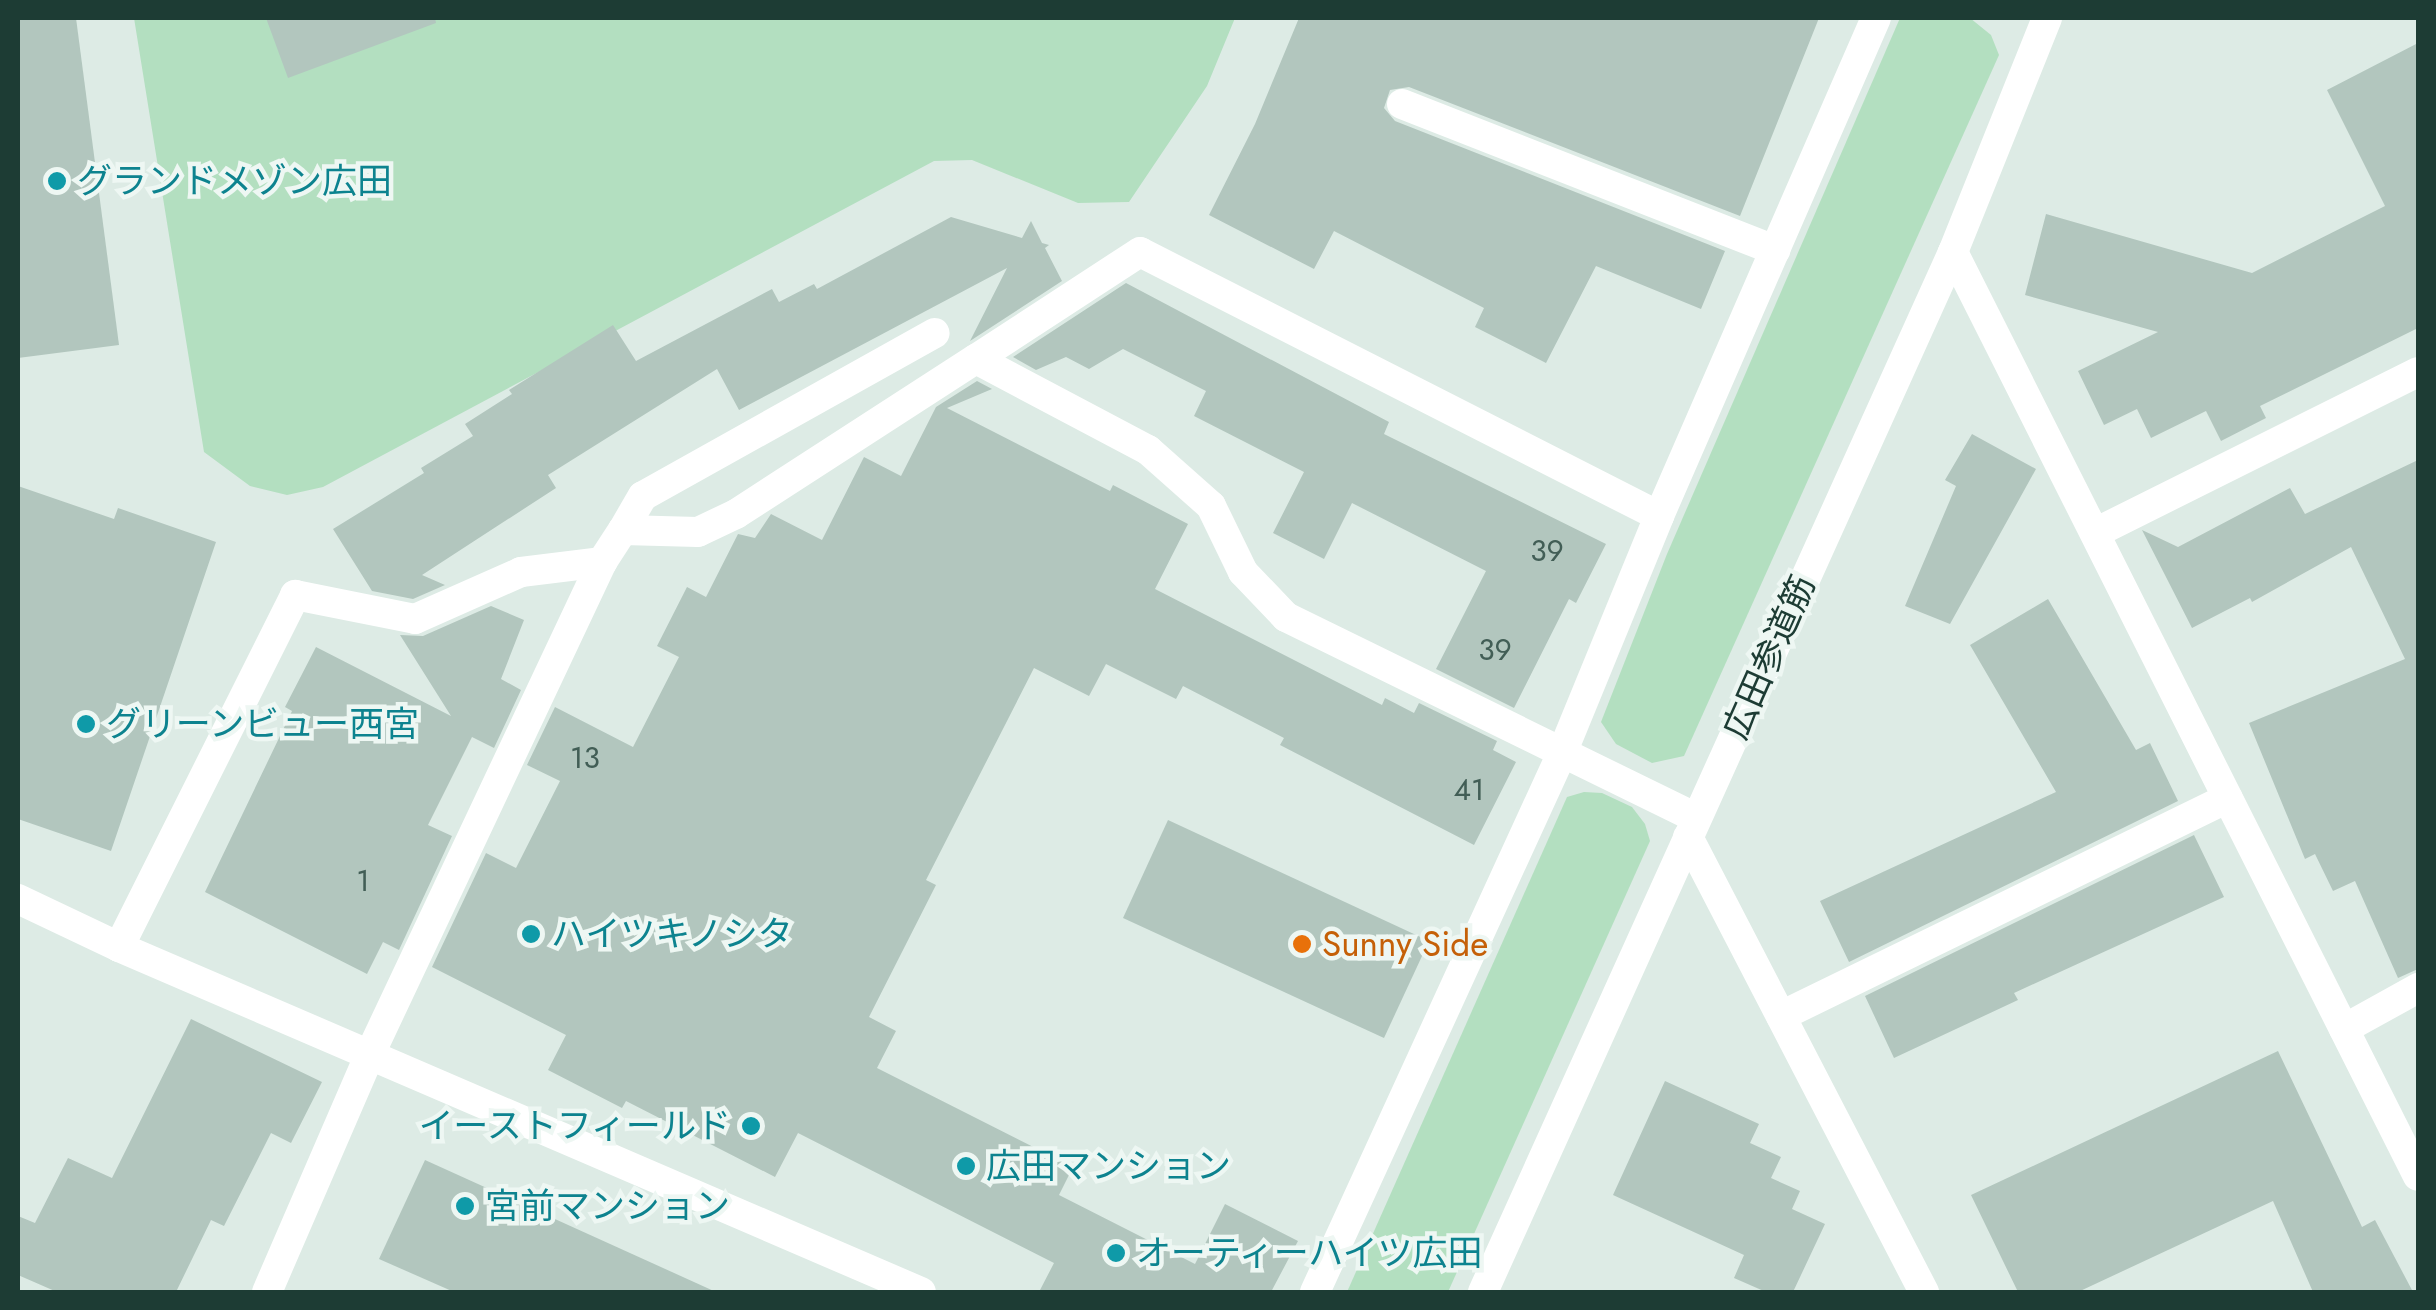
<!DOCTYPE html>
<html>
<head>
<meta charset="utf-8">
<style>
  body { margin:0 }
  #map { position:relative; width:2436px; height:1310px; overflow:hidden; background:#ddebe5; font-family:Jost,"Noto Sans JP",sans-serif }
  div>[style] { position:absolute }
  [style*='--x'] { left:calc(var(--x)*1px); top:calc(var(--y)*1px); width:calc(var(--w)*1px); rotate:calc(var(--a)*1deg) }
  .green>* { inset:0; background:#b3dfc0 }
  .building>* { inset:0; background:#b2c6be }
  .minor>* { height:30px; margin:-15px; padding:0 15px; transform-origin:15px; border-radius:15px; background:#fff }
  .tertiary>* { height:30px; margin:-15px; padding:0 15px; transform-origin:15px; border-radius:15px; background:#fff }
  .dots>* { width:28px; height:28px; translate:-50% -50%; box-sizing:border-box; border:5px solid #eef7f3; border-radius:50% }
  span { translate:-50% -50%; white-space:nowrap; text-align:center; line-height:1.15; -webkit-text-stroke:9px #eef7f3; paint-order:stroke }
  .number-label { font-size:30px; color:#425e56 }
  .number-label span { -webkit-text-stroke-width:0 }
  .culture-label { font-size:35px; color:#0d838f }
  .left { translate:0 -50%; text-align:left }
  .right { translate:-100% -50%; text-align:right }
  .street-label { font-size:35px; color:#1d3c34 }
  .food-label { font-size:35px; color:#c56008 }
  .frame { position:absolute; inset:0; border:20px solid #1d3c34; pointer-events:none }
</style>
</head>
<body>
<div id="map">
  <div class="green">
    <i style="clip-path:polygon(134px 18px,1235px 18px,1207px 86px,1129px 202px,1078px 203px,972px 160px,934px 161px,323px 487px,287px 495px,250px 486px,204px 452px)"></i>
    <i style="clip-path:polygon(1900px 18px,1970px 18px,1991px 35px,1999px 55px,1684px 756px,1652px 763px,1616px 744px,1601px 722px,1667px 554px)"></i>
    <i style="clip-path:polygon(1584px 792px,1602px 793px,1632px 807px,1645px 824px,1650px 841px,1448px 1292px,1347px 1292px,1567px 797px)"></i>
  </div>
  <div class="building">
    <i style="clip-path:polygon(18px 18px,76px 18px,119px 345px,18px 358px)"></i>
    <i style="clip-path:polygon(266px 18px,435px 18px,436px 23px,288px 78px)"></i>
    <i style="clip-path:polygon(1299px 18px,1819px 18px,1740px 216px,1409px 87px,1390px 90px,1384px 108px,1395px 121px,1725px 251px,1701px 309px,1596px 266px,1546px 363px,1475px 327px,1484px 308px,1334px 231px,1314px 269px,1209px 215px,1255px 124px)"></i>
    <i style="clip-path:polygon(2418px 43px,2418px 328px,2260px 406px,2266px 418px,2221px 441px,2206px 411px,2151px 438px,2137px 409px,2104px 425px,2078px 371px,2158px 332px,2025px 295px,2046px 214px,2252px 273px,2385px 206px,2327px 90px)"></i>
    <i style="clip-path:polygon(951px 217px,1022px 238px,1031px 221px,1042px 243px,1049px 245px,1045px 248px,1062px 281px,970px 341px,1007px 268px,739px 410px,717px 369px,548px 475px,556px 488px,422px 575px,445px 585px,413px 599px,372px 591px,333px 529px,424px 473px,421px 468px,473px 436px,465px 424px,512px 394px,509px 390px,613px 325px,636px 361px,772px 289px,779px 302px,814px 284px,817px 289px)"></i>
    <i style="clip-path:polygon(1126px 283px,1389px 422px,1384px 434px,1606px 544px,1576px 603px,1569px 599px,1514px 708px,1436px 669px,1486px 571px,1352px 503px,1324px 559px,1273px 533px,1304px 472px,1194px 416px,1206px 391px,1123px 349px,1089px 369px,1066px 357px,1036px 370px,1013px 357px)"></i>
    <i style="clip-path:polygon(977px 381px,992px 389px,947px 408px,1110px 491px,1113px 485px,1188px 524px,1155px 589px,1382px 705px,1385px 698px,1414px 713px,1419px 703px,1497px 741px,1493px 750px,1516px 762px,1474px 845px,1280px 745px,1284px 738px,1183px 686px,1176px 699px,1106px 664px,1089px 696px,1034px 668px,926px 880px,936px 885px,869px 1017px,896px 1031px,877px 1068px,1073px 1167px,1059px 1195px,1195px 1264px,1225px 1204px,1298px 1241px,1271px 1292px,1039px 1292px,1054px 1263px,798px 1133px,775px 1177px,626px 1101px,622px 1108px,548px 1070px,566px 1035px,432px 967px,486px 853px,516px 868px,560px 781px,527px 765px,555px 707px,633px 747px,679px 657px,657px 646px,687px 587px,706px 597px,738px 534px,755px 538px,771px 514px,822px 540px,864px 457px,901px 476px,936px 407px)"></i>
    <i style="clip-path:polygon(1972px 434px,2036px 469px,1950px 624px,1905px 606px,1956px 486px,1945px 480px)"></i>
    <i style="clip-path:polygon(2418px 460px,2418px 969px,2398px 978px,2355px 881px,2333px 891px,2315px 854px,2305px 859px,2249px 723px,2405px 659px,2351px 547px,2252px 602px,2250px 598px,2192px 628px,2142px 530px,2178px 547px,2290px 488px,2305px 514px)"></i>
    <i style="clip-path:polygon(18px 486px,114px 519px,118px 508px,216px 542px,111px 851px,18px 819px)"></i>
    <i style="clip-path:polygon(2048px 599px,2136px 750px,2150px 743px,2178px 801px,1849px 962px,1820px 901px,2056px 792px,1970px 645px)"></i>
    <i style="clip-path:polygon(491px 606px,524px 620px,501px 679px,521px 690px,494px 748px,472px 737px,428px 825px,452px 836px,399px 950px,383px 942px,367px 974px,205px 892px,292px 711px,285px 707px,316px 647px,451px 716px,400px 635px,423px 636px)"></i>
    <i style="clip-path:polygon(1168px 820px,1429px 941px,1384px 1038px,1123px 918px)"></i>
    <i style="clip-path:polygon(2194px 835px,2224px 897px,2014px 993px,2018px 1000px,1894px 1058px,1865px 996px)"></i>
    <i style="clip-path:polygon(191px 1019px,322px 1082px,291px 1143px,271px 1133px,224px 1226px,211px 1220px,176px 1292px,57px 1292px,18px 1275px,18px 1216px,35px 1223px,68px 1158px,112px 1178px)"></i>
    <i style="clip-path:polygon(2278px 1051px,2362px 1227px,2375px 1220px,2413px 1292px,2313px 1292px,2273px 1201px,2078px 1292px,2018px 1292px,1971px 1195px)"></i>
    <i style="clip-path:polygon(1665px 1081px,1759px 1124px,1750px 1143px,1781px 1157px,1771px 1178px,1800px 1191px,1792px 1209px,1825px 1224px,1793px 1292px,1766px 1292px,1734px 1278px,1744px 1255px,1613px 1195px)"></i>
    <i style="clip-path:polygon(425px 1160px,716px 1292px,454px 1292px,379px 1259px)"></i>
  </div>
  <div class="minor">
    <i style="--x:1402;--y:104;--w:401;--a:21.4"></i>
    <i style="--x:1953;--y:252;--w:1034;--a:63.29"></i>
    <i style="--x:1659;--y:516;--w:582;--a:-153.04"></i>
    <i style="--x:1140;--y:252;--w:196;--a:146.9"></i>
    <i style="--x:976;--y:359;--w:195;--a:27.9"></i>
    <i style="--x:1148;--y:450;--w:84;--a:41.6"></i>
    <i style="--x:1211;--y:506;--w:73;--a:64.1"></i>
    <i style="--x:1243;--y:572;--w:62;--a:46.3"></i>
    <i style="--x:1286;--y:617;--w:457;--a:26.1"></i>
    <i style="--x:623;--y:530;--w:39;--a:-60"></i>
    <i style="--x:643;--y:496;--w:334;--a:-29.2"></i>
    <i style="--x:2095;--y:533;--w:361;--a:-26.5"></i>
    <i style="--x:602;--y:562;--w:38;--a:-57"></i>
    <i style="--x:623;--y:530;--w:75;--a:1.5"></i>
    <i style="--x:698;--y:532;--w:42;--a:-25.3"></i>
    <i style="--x:736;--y:514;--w:286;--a:-32.9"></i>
    <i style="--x:119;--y:947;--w:394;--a:-63.4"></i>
    <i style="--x:295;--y:595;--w:122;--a:11.3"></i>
    <i style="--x:415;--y:619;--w:116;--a:-23.9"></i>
    <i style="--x:521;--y:572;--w:82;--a:-7"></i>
    <i style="--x:602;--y:562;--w:544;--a:115.25"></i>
    <i style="--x:370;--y:1054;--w:259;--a:113.4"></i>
    <i style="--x:1781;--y:1016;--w:497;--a:-26"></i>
    <i style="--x:2344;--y:1029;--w:85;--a:-29"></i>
    <i style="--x:1315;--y:1292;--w:593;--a:-65.38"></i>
    <i style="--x:1562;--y:753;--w:256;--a:-67.7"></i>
    <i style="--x:1659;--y:516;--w:543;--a:-66.46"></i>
  </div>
  <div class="tertiary">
    <i style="--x:1688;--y:837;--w:513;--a:62.59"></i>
    <i style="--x:18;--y:899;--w:112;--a:25.4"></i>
    <i style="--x:119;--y:947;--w:873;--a:23.28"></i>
    <i style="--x:1483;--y:1292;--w:1141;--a:-65.68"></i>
    <i style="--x:1953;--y:252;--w:252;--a:-68.1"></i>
  </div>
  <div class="dots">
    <i style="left:57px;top:181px;background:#0f9aa8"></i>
    <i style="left:86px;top:724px;background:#0f9aa8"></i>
    <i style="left:531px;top:934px;background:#0f9aa8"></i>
    <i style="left:1302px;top:944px;background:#e8710a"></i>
    <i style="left:751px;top:1126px;background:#0f9aa8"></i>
    <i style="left:966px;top:1166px;background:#0f9aa8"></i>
    <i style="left:465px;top:1206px;background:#0f9aa8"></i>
    <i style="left:1116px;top:1253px;background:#0f9aa8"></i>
  </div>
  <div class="number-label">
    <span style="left:1547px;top:551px">39</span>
    <span style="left:1495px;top:650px">39</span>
    <span style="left:585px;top:758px">13</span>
    <span style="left:1469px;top:790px">41</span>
    <span style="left:363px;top:881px">1</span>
  </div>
  <div class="culture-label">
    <span class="left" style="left:77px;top:181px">グランドメゾン広田</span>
    <span class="left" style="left:106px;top:724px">グリーンビュー西宮</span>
    <span class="left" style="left:551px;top:934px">ハイツキノシタ</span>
    <span class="right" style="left:731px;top:1126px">イーストフィールド</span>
    <span class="left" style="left:986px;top:1166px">広田マンション</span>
    <span class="left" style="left:485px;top:1206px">宮前マンション</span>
    <span class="left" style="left:1136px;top:1253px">オーティーハイツ広田</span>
  </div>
  <div class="street-label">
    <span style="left:1769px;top:657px;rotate:-66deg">広田参道筋</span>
  </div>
  <div class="food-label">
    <span class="left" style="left:1322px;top:944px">Sunny Side</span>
  </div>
  <div class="frame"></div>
</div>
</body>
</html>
